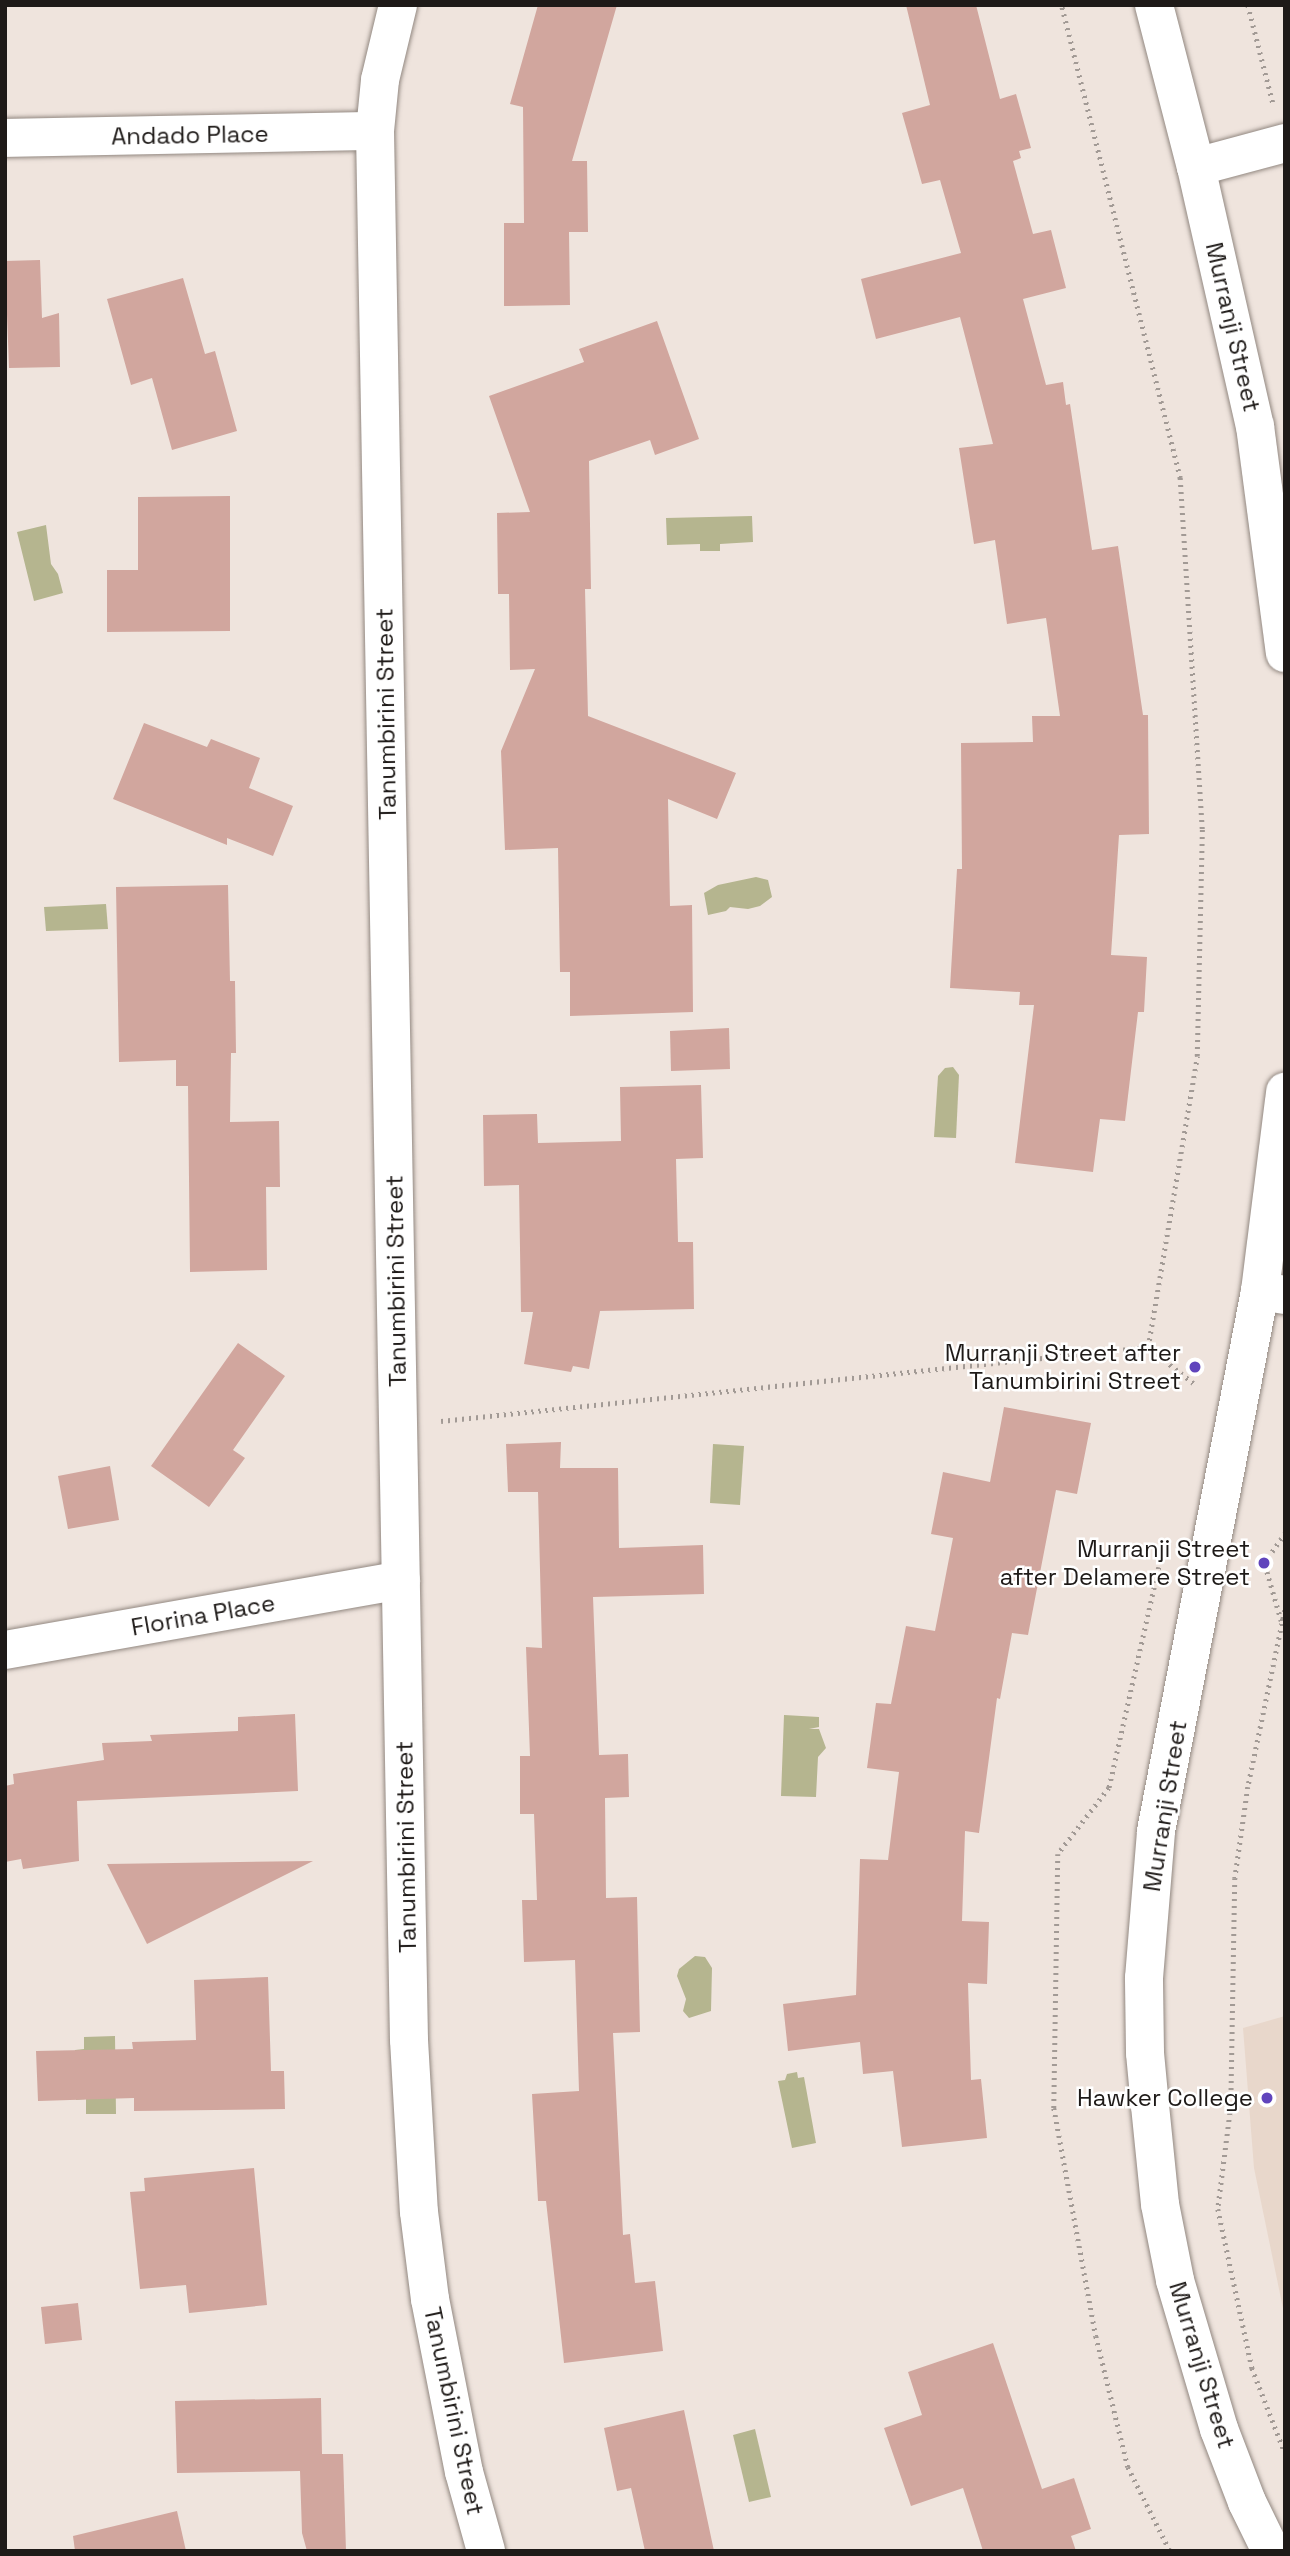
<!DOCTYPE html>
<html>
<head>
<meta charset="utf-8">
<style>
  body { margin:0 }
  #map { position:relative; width:1290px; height:2556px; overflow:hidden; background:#efe4dd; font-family:"Space Grotesk",sans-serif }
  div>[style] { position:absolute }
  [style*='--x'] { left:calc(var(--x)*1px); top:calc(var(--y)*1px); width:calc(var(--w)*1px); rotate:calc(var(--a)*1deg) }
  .built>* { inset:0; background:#e8d7cb }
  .water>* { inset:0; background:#b5b58f }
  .building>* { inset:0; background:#d1a69e }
  .path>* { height:4.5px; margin-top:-2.25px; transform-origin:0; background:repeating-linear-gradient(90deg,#a29a95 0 2px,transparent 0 7px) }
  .roads { filter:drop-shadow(0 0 2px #928881) drop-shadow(0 0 2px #928881) }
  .street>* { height:38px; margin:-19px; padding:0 19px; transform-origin:19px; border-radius:19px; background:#fff }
  .secondary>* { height:38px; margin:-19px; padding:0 19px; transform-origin:19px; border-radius:19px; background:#fff }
  .dots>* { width:19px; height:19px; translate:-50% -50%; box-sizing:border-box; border:4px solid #fff; border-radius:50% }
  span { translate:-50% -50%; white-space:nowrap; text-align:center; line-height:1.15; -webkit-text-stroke:5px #fff; paint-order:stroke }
  .street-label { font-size:24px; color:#1e1a18 }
  .poi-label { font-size:24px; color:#1e1a18 }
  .right { translate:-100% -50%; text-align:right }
  .frame { position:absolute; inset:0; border:7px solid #1e1a18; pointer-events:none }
</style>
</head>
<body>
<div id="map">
  <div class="built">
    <i style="clip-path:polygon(1285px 2016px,1285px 2318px,1254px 2168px,1243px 2028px)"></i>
  </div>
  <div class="water">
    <i style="clip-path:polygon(752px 516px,753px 542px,720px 544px,720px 551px,700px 551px,700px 544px,667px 545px,666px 518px)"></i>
    <i style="clip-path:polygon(46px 525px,51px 564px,58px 574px,63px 593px,34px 601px,17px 532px)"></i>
    <i style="clip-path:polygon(756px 877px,768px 880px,772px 897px,760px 906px,748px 909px,730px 907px,726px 911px,708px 915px,704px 893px,718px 885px)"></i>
    <i style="clip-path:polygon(106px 904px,108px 929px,46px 931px,44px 907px)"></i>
    <i style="clip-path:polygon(953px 1067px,959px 1075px,956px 1138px,934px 1137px,938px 1076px,945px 1068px)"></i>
    <i style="clip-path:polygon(713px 1444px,744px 1446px,740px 1505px,710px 1503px)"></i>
    <i style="clip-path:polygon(784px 1715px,819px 1717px,819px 1727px,809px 1729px,819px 1729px,826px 1748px,818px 1757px,816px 1797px,781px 1796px)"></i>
    <i style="clip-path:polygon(695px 1956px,705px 1957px,712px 1968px,711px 2011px,689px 2018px,683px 2011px,686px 1999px,677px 1976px,679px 1969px)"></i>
    <i style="clip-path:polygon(115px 2036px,116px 2114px,86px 2114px,86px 2099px,76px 2100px,75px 2050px,84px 2049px,84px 2037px)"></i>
    <i style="clip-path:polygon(797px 2072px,798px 2078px,804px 2077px,816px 2143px,792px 2148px,778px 2081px,785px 2080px,787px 2074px)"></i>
    <i style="clip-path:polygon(755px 2429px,771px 2497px,749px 2502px,733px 2435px)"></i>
  </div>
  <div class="building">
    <i style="clip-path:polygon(538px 5px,617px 5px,572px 161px,587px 161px,588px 232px,569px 232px,570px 305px,504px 306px,504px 223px,524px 223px,523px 107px,510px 104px)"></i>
    <i style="clip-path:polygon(906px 5px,976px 5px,1000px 99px,1016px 94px,1031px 148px,1019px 151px,1021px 158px,1013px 161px,1033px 234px,1051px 230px,1066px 288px,1023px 299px,1046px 385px,1063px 382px,1066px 405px,1070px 404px,1092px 550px,1118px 546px,1143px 715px,1148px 715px,1149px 834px,1119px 835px,1111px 955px,1147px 957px,1144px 1012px,1138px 1012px,1125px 1121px,1100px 1119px,1093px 1172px,1015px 1163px,1034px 1005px,1019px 1005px,1020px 992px,950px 988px,957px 869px,962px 869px,961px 743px,1033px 742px,1032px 716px,1060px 716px,1046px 618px,1007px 624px,995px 540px,974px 544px,959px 448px,993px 444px,960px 317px,876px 339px,861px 279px,961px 253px,940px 180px,922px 184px,902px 113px,930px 105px)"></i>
    <i style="clip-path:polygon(40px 260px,42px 318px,59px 313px,60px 367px,9px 368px,5px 261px)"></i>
    <i style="clip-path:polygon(183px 278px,205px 354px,215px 351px,237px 431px,172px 450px,152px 378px,131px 385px,107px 299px)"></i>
    <i style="clip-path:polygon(657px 321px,699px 439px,655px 455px,650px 440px,589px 461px,591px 589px,585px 589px,588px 716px,736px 773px,717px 819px,668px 799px,670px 906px,692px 905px,693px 1012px,570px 1016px,570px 972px,560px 972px,558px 848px,505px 850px,501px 751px,535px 669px,510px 670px,509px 594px,498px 594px,497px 513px,530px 512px,489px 396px,584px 362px,579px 349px)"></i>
    <i style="clip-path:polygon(230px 496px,230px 631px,107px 632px,107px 570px,138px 570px,138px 497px)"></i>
    <i style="clip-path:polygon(144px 723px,207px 747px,211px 739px,260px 758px,249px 788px,293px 806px,273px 856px,227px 838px,227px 845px,113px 799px)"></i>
    <i style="clip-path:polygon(228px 885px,230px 981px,235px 981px,236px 1053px,231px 1053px,230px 1122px,279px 1121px,280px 1187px,266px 1187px,267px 1270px,190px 1272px,188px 1086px,176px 1086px,176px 1060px,119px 1062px,116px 887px)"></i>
    <i style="clip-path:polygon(729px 1028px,730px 1069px,671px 1071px,670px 1031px)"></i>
    <i style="clip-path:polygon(701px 1085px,703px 1158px,676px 1159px,678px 1242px,693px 1242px,694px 1309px,600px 1311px,589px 1369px,573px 1366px,571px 1372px,524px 1364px,533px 1312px,521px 1312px,519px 1185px,484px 1186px,483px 1115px,537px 1114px,538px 1143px,621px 1141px,620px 1087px)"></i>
    <i style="clip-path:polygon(238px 1343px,285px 1376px,233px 1450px,245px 1458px,209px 1507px,151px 1466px)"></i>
    <i style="clip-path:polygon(1004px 1407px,1091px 1423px,1077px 1494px,1056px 1490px,1028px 1635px,1012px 1633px,1000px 1699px,997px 1698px,979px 1833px,965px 1831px,962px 1921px,989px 1922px,987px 1984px,968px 1983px,971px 2080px,981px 2079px,987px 2138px,902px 2147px,893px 2071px,863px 2074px,860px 2042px,788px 2051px,783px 2004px,856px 1995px,860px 1859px,888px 1860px,899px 1772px,867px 1768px,876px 1703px,891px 1704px,906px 1626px,935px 1631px,953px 1538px,931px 1534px,943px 1472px,990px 1482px)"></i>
    <i style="clip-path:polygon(561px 1442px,560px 1468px,618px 1468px,619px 1548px,703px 1545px,704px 1594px,593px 1597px,599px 1755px,628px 1754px,629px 1797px,605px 1798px,606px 1898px,637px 1897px,640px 2032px,613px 2033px,623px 2235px,630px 2234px,635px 2283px,655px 2281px,663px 2351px,564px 2363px,546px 2201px,538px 2201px,532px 2094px,579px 2091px,575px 1960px,524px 1962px,522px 1900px,537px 1900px,534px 1814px,520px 1814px,520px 1756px,530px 1756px,526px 1647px,542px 1648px,538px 1492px,508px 1492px,506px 1444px)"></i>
    <i style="clip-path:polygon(110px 1466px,119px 1520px,68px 1529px,58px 1476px)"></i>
    <i style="clip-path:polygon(295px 1714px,298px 1791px,77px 1801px,79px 1861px,23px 1869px,21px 1859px,5px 1862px,5px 1786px,14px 1784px,13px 1774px,104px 1760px,102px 1743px,152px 1741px,150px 1735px,238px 1731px,238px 1717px)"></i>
    <i style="clip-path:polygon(313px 1861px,147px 1944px,107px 1864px)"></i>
    <i style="clip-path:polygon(268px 1977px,271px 2071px,284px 2071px,285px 2109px,134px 2111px,134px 2098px,38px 2101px,36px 2051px,133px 2049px,132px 2042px,196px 2040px,194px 1980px)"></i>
    <i style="clip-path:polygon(254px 2168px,267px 2305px,189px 2313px,186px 2285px,140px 2289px,130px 2192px,145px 2191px,144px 2178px)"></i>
    <i style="clip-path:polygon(78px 2303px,82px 2340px,45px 2344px,41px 2307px)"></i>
    <i style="clip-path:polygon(993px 2343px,1042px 2489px,1074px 2478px,1091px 2529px,1071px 2536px,1076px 2551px,983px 2551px,963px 2488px,911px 2506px,884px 2428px,922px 2415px,908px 2372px)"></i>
    <i style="clip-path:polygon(321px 2398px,322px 2454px,343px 2454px,346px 2551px,307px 2551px,302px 2533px,300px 2471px,177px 2473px,175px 2401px)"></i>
    <i style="clip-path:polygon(684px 2410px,714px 2551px,645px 2551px,631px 2488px,617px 2491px,604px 2428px)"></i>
    <i style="clip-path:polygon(177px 2511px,186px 2551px,75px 2551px,73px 2536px)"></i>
  </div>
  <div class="path">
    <i style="--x:1248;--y:5;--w:101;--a:75.7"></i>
    <i style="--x:1148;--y:1347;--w:61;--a:38.4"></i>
    <i style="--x:441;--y:1421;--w:711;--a:-5.98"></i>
    <i style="--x:1148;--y:1347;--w:295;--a:-80.4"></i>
    <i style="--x:1197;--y:1056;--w:227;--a:-88.7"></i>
    <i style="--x:1202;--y:829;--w:352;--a:-93.6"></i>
    <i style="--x:1180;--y:478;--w:488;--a:-104.1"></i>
    <i style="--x:1159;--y:1567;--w:227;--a:102.7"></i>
    <i style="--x:1109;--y:1788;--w:83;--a:127.7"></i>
    <i style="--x:1058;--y:1854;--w:254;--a:90.9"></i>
    <i style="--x:1054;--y:2108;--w:232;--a:79.6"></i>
    <i style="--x:1096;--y:2336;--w:135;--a:76.3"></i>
    <i style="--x:1128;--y:2467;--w:94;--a:63.4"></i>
    <i style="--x:1285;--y:1610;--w:181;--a:101.8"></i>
    <i style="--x:1248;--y:1787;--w:92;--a:98.1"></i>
    <i style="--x:1235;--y:1878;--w:228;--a:91"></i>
    <i style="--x:1231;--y:2106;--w:104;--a:97.2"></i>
    <i style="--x:1218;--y:2209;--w:163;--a:77.9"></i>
    <i style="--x:1252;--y:2368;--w:91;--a:68.8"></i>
    <i style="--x:1281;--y:1621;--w:60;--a:-106.3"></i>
    <i style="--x:1264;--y:1563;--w:37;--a:-55"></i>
  </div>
  <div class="roads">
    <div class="street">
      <i style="--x:398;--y:5;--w:77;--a:103.5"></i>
      <i style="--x:380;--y:80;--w:51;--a:95.6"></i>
      <i style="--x:375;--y:131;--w:1909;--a:88.98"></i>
      <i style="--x:409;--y:2040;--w:172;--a:86.7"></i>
      <i style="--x:419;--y:2212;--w:88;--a:82.8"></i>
      <i style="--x:430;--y:2299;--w:176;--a:78.9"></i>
      <i style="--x:464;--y:2472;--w:82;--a:74.4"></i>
      <i style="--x:5;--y:138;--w:370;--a:-1.1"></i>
      <i style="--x:1196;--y:167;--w:92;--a:-15.1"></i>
      <i style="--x:1260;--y:1291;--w:25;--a:9"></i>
      <i style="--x:5;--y:1650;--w:402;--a:-10"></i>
    </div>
    <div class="secondary">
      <i style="--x:1154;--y:5;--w:167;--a:75.5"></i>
      <i style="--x:1196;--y:167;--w:266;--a:77.2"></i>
      <i style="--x:1255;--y:426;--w:229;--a:82.5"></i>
      <i style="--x:1271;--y:2551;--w:55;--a:-116.1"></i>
      <i style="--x:1247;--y:2502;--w:78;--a:-111"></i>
      <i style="--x:1219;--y:2429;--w:155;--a:-106.5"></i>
      <i style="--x:1175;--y:2280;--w:77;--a:-101.2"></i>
      <i style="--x:1160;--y:2204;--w:99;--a:-95.8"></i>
      <i style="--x:1150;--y:2106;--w:53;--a:-95.4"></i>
      <i style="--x:1145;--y:2053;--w:75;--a:-90.8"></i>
      <i style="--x:1144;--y:1978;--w:147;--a:-85.3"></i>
      <i style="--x:1156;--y:1831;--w:550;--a:-79.1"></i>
      <i style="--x:1260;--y:1291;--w:201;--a:-82.8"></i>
    </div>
  </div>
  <div class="dots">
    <i style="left:1195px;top:1367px;background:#6044bc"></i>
    <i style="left:1264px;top:1563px;background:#6044bc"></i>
    <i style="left:1267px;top:2098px;background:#6044bc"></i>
  </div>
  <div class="street-label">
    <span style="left:190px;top:135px;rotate:-1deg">Andado Place</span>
    <span style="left:1233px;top:327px;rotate:77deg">Murranji Street</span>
    <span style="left:386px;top:714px;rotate:-91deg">Tanumbirini Street</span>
    <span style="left:396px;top:1281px;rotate:-91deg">Tanumbirini Street</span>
    <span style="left:203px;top:1615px;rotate:-10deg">Florina Place</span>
    <span style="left:1165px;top:1806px;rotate:-81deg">Murranji Street</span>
    <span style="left:406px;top:1847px;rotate:-91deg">Tanumbirini Street</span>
    <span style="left:1202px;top:2365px;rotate:73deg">Murranji Street</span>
    <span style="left:454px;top:2411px;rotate:78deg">Tanumbirini Street</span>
  </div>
  <div class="poi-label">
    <span class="right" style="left:1181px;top:1367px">Murranji Street after<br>Tanumbirini Street</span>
    <span class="right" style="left:1250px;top:1563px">Murranji Street<br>after Delamere Street</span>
    <span class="right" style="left:1253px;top:2098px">Hawker College</span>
  </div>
  <div class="frame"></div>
</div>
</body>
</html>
